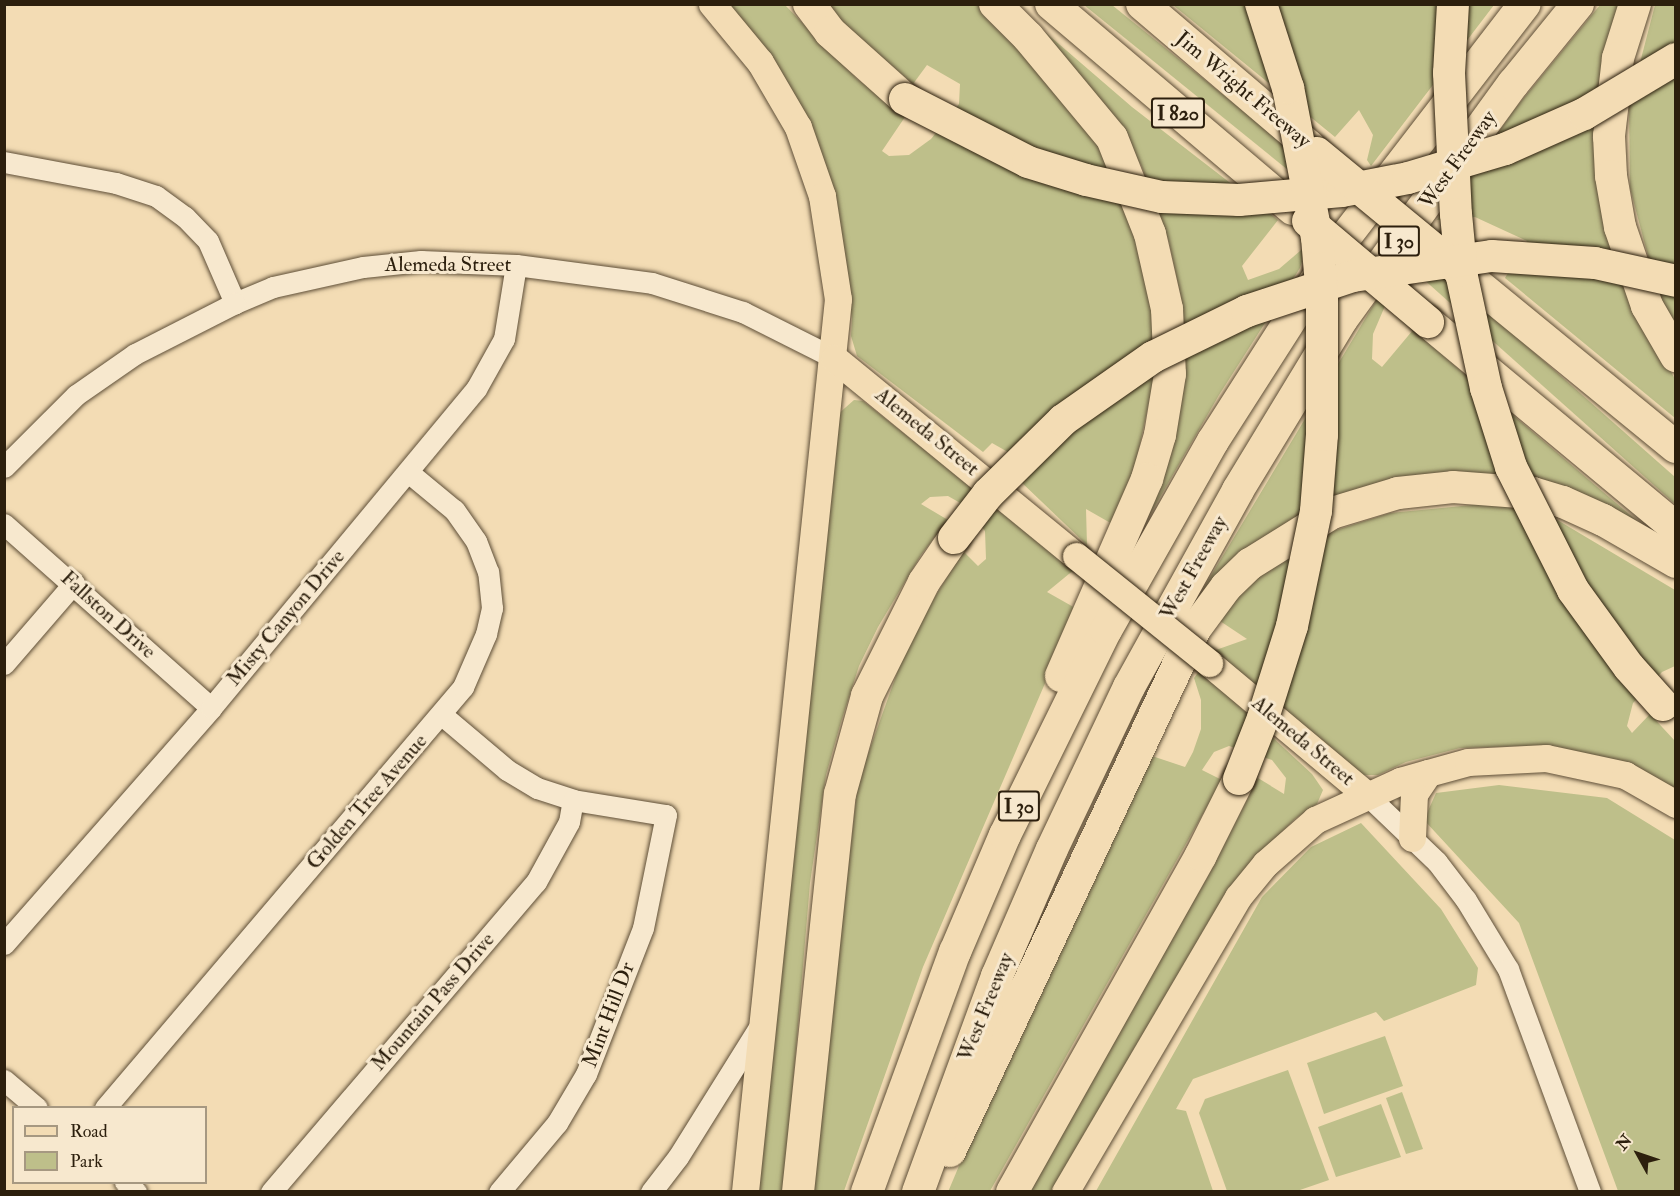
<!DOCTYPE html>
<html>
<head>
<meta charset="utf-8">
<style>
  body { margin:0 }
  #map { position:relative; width:1680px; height:1196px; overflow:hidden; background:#f3dcb4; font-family:"IM FELL Double Pica",serif }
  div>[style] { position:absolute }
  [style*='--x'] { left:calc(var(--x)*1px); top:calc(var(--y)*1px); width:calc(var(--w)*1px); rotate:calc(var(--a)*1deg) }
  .green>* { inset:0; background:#bebf8a }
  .roads { filter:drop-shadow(0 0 2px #5e4e37) drop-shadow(0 0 2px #5e4e37) }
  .minor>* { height:21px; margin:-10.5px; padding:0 10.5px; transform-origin:10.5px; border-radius:10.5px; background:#f7e8ce }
  .major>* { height:27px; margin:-13.5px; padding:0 13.5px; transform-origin:13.5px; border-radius:13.5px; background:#f3dcb4 }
  .highway>* { height:32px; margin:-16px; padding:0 16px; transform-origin:16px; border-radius:16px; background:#f3dcb4 }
  .bridges { filter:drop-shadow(0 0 2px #2c1f0d) drop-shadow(0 0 2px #2c1f0d) }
  .major-bridge>* { height:27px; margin:-13.5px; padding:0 13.5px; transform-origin:13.5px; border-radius:13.5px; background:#f3dcb4 }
  .highway-bridge>* { height:32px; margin:-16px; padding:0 16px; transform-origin:16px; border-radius:16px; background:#f3dcb4 }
  span { translate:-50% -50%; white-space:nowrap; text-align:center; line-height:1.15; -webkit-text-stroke:6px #f7e8ce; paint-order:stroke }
  .shield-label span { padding:2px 4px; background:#f7e8ce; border:2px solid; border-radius:4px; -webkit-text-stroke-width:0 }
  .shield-label { font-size:20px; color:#2c1f0d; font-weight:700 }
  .street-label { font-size:21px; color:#2c1f0d }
  .frame { position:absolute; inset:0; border:6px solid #2c1f0d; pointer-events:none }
  .legend { position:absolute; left:12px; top:1106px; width:195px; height:78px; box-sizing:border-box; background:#f7e8ce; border:2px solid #a69881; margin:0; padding:8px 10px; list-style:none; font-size:18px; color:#2c1f0d }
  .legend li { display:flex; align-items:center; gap:12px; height:30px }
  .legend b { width:30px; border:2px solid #a69881 }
  .north { position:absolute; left:1608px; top:1124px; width:60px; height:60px; -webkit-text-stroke:4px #f7e8ce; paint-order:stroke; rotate:310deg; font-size:16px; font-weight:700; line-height:24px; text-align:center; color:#2c1f0d }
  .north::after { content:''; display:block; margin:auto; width:21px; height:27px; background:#2c1f0d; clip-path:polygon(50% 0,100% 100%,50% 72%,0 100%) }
</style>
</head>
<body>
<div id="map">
  <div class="green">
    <i style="clip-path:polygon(724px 5px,785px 5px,857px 79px,907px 114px,882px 151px,889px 156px,909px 155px,931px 139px,959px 104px,960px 84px,927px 65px,913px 84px,822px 5px,979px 5px,1042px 71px,1092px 135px,1111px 164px,1132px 212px,1156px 319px,1155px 374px,1137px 458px,1114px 525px,1086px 509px,1087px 545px,1019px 480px,1036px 468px,992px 443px,983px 452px,857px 356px,851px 336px,852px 319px,831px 188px)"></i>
    <i style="clip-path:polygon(1084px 5px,1112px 5px,1289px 148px,1293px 174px)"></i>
    <i style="clip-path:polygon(1173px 5px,1494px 5px,1371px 166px,1367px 160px,1373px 135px,1359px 110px,1335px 137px)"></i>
    <i style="clip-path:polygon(1600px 5px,1626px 5px,1605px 74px,1633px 302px,1675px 379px,1675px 418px,1505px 278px,1527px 241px,1475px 217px,1437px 220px,1514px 110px)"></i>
    <i style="clip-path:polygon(1655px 5px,1675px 5px,1675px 326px,1661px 305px,1630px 188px,1629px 105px)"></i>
    <i style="clip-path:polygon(1045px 32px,1132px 107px,1278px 220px,1242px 266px,1248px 280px,1279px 269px,1307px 245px,1300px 268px,1219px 395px,1129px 551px,1183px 368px,1183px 307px,1169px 242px,1141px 165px,1113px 119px)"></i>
    <i style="clip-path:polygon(1415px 247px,1675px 477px,1675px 504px,1402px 260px)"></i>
    <i style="clip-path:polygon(1377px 299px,1385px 306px,1373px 334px,1372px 359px,1382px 367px,1413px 330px,1670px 549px,1584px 500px,1358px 493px,1292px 519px,1228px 568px,1188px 614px)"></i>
    <i style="clip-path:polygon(854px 400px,863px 401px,1075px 569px,1047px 592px,1077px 609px,923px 967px,844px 1191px,811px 1191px,858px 782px,901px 662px,933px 600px,963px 551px,978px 566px,986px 559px,985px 531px,962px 504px,948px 496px,930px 497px,921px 504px,948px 520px,921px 555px,878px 627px,859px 666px,841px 722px,826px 775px,810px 883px,784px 1191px,755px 1192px,837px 415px)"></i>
    <i style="clip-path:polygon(1493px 503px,1554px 518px,1675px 590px,1675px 666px,1662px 672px,1633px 703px,1627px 726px,1632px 733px,1650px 714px,1675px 741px,1675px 790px,1527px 746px,1460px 748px,1406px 762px,1378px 775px,1362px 775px,1213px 651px,1247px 639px,1214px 617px,1247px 585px,1333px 531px,1390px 513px)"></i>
    <i style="clip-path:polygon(1200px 670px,1312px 774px,1323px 790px,1317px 804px,1296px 818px,1254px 860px,1056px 1191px,1027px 1191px,1207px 878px,1258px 778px,1284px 794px,1286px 778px,1272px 760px,1229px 746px,1214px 752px,1202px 770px,1222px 780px,990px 1191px,948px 1192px,996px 1078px,1149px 755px,1185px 767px,1193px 752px,1201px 729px,1201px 700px,1194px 678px)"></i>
    <i style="clip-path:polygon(1499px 785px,1607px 798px,1675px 840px,1675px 1191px,1618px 1191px,1519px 923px,1424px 820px,1436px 793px)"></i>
    <i style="clip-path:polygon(1361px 823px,1441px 909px,1478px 968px,1476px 985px,1384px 1021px,1376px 1012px,1193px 1079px,1176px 1109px,1186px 1111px,1213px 1191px,1096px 1191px,1262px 897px,1311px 847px)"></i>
    <i style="clip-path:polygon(1385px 1036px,1403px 1086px,1324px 1114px,1307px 1063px)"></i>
    <i style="clip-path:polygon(1288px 1070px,1329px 1180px,1297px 1191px,1227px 1191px,1199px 1113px,1205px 1099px)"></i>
    <i style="clip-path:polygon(1402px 1092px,1423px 1149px,1406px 1154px,1386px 1098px)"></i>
    <i style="clip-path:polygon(1381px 1104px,1401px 1157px,1336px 1177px,1318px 1127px)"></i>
  </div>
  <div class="roads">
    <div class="minor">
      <i style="--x:4;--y:162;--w:114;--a:10.6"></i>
      <i style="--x:116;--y:183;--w:42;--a:18"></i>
      <i style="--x:156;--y:196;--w:36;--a:36"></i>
      <i style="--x:185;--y:217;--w:33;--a:46"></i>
      <i style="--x:208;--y:241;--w:68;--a:66.5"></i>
      <i style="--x:235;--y:303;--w:41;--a:-22.8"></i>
      <i style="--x:273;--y:287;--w:92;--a:-12.5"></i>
      <i style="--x:363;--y:267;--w:58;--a:-5.9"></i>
      <i style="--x:421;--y:261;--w:95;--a:2.4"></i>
      <i style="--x:516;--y:265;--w:137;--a:7.5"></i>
      <i style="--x:652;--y:283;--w:96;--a:17.7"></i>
      <i style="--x:743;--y:312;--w:102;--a:26.8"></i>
      <i style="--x:4;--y:467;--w:102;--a:-45"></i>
      <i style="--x:76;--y:395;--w:72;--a:-34.8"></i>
      <i style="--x:135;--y:354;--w:112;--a:-27"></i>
      <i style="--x:4;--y:524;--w:277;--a:41.6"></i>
      <i style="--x:4;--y:664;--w:107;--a:-49.2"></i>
      <i style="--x:442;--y:715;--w:85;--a:40.2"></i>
      <i style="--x:507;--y:770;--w:35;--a:31"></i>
      <i style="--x:537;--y:788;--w:38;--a:18"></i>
      <i style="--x:573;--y:800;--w:94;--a:9.2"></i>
      <i style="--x:666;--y:815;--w:115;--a:101.5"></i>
      <i style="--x:643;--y:928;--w:157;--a:111.3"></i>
      <i style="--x:586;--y:1074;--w:57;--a:120.6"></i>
      <i style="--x:557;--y:1123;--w:90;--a:130"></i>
      <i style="--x:1368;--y:796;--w:95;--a:43.7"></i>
      <i style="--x:1437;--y:862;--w:48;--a:52.7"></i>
      <i style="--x:1466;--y:900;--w:81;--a:58.7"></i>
      <i style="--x:1508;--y:969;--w:238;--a:69.8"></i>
      <i style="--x:4;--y:944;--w:314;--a:-48.7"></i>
      <i style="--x:211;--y:708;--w:415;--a:-50.3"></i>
      <i style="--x:476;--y:389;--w:57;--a:-60.8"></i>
      <i style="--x:504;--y:339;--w:75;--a:-80.8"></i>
      <i style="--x:4;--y:1080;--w:43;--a:40.3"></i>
      <i style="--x:105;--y:1108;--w:553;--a:-49.62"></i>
      <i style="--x:463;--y:687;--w:58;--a:-66.5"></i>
      <i style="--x:486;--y:634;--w:27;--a:-77"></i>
      <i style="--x:492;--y:608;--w:36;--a:-96"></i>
      <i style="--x:488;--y:572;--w:33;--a:-111"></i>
      <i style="--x:476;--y:541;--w:38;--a:-125"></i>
      <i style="--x:454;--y:510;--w:60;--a:-140.4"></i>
      <i style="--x:125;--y:1182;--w:15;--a:42"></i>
      <i style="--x:271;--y:1192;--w:408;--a:-49.5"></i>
      <i style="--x:536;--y:882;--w:68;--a:-61.2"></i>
      <i style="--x:569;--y:822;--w:22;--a:-80"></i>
      <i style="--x:651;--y:1192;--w:44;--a:-52.4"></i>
      <i style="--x:678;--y:1157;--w:157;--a:-58"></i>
    </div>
    <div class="major">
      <i style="--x:712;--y:4;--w:75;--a:50.4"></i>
      <i style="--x:760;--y:62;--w:75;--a:59.7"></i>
      <i style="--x:798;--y:127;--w:73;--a:70.8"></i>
      <i style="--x:822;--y:196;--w:104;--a:81.2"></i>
      <i style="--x:838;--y:299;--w:898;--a:95.95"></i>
      <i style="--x:834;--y:358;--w:313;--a:39.3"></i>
      <i style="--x:1209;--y:663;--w:207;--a:39.9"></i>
      <i style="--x:1412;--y:838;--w:44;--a:-87.4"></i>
      <i style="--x:1414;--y:794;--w:25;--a:-56"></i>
      <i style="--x:1065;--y:1192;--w:342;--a:-59.6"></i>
      <i style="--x:1238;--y:897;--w:43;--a:-50.7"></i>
      <i style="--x:1265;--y:864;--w:67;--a:-41.3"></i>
      <i style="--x:1315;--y:820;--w:94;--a:-24.6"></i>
      <i style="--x:1400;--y:781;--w:29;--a:-16"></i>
      <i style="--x:1428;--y:773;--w:41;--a:-15.4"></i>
      <i style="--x:1468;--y:762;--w:78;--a:-2.9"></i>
      <i style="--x:1546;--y:758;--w:81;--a:12.1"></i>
      <i style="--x:1625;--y:775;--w:59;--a:29.6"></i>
    </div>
    <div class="highway">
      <i style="--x:809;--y:4;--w:35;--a:53"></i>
      <i style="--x:830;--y:32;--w:101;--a:41.8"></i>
      <i style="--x:995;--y:4;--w:47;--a:45"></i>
      <i style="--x:1028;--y:37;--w:131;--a:50.3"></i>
      <i style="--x:1112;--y:138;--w:103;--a:68.4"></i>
      <i style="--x:1150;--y:234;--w:77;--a:77.2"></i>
      <i style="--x:1167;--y:309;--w:65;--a:87.4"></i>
      <i style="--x:1170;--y:374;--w:62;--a:99.3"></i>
      <i style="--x:1160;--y:435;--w:46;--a:106.5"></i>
      <i style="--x:1147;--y:479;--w:215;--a:113.6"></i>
      <i style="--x:1051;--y:4;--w:317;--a:40.3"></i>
      <i style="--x:1142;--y:4;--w:221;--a:40.4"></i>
      <i style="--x:1635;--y:4;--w:57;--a:107.5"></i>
      <i style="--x:1618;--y:58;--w:79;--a:96.6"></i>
      <i style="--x:1609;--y:136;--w:40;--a:87.1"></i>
      <i style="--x:1611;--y:176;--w:52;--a:80"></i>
      <i style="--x:1620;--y:227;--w:83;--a:71.1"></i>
      <i style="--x:1647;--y:306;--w:58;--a:59.9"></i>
      <i style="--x:1479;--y:286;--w:254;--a:39.3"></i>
      <i style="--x:1428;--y:322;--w:322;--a:39.7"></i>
      <i style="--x:950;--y:1151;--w:577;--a:-64.86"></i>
      <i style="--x:1195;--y:629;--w:52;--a:-53.6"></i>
      <i style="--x:1226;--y:587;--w:33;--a:-44"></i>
      <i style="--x:1250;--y:564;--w:97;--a:-31.9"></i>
      <i style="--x:1332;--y:513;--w:69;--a:-16.9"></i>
      <i style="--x:1398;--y:493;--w:55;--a:-6.2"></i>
      <i style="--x:1453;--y:487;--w:80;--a:4.3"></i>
      <i style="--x:1533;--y:493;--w:31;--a:17"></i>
      <i style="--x:1563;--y:502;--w:44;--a:24.2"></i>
      <i style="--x:1603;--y:520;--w:84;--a:29.9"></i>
      <i style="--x:798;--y:1192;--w:400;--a:-84"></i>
      <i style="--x:840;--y:794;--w:102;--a:-74.6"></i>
      <i style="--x:867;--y:696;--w:127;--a:-63.4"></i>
      <i style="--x:924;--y:582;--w:53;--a:-55.7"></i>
      <i style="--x:867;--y:1192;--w:256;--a:-69.9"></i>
      <i style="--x:955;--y:952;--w:127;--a:-66.9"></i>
      <i style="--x:1005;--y:835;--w:229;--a:-63.8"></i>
      <i style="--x:1106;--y:630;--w:217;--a:-60.5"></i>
      <i style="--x:1213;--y:441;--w:223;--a:-57.4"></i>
      <i style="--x:1333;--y:253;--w:314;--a:-52.4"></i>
      <i style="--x:918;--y:1192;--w:230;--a:-69.9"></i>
      <i style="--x:997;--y:976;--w:138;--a:-66.6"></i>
      <i style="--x:1052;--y:849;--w:179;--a:-64.6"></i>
      <i style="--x:1129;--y:687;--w:225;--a:-61"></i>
      <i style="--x:1238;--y:490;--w:200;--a:-58.7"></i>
      <i style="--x:1342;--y:319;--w:291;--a:-54"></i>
      <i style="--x:1513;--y:84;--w:103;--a:-50.9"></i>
      <i style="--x:1012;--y:1192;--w:386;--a:-60.7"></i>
      <i style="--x:1201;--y:855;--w:85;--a:-63.4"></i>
    </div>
  </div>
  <div class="bridges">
    <div class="major-bridge">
      <i style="--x:1076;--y:556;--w:171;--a:38.8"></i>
    </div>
    <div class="highway-bridge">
      <i style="--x:1453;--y:4;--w:69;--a:93.3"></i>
      <i style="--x:1449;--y:73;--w:141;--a:87.2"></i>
      <i style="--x:1456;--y:214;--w:63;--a:84.6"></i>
      <i style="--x:1462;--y:277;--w:114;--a:77.8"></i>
      <i style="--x:1486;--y:388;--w:83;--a:72.4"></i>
      <i style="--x:1511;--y:467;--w:138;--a:63.2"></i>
      <i style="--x:1573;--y:590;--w:95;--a:54"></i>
      <i style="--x:1629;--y:667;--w:51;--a:48.2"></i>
      <i style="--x:905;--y:99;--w:138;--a:27.1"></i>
      <i style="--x:1028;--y:162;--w:61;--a:17.2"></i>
      <i style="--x:1086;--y:180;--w:78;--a:12.6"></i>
      <i style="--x:1162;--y:197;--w:77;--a:2.2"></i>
      <i style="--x:1239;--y:200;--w:103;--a:-5"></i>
      <i style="--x:1342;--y:191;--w:67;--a:-11.1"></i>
      <i style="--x:1408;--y:178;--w:101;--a:-16.6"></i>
      <i style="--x:1505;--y:149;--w:86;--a:-23.9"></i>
      <i style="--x:1584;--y:114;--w:107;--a:-30.9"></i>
      <i style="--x:1317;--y:153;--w:185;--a:39.5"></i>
      <i style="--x:1308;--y:221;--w:157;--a:40.1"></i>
      <i style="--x:954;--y:538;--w:56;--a:-52.3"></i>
      <i style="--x:988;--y:494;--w:105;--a:-44.6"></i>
      <i style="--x:1063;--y:420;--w:110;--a:-35"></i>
      <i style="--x:1153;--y:357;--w:105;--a:-26.1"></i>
      <i style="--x:1247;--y:311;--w:112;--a:-18.3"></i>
      <i style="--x:1353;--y:276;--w:140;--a:-8.2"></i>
      <i style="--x:1492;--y:256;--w:103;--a:3.9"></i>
      <i style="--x:1595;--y:263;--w:83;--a:12.5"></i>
      <i style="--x:1239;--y:779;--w:66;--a:-68.5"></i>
      <i style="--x:1263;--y:718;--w:96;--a:-72.5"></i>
      <i style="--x:1292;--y:626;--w:117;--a:-78.2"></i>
      <i style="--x:1316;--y:511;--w:76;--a:-85.5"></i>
      <i style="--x:1322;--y:435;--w:138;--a:-90"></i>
      <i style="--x:1322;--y:297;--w:59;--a:-94.8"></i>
      <i style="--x:1317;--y:238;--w:153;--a:-100.9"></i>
      <i style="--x:1288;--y:88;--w:88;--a:-107.8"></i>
    </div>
  </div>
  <div class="shield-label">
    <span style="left:1178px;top:113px">I 820</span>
    <span style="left:1399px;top:241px">I 30</span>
    <span style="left:1019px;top:806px">I 30</span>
  </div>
  <div class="street-label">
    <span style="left:1243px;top:90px;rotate:40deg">Jim Wright Freeway</span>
    <span style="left:1458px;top:160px;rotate:-54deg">West Freeway</span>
    <span style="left:448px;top:265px">Alemeda Street</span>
    <span style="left:927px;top:432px;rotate:39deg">Alemeda Street</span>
    <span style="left:1194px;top:568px;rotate:-61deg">West Freeway</span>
    <span style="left:108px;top:615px;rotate:42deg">Fallston Drive</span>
    <span style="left:286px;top:618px;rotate:-50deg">Misty Canyon Drive</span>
    <span style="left:1303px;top:741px;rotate:40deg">Alemeda Street</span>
    <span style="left:367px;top:802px;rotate:-49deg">Golden Tree Avenue</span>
    <span style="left:433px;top:1002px;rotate:-49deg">Mountain Pass Drive</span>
    <span style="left:986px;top:1007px;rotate:-68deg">West Freeway</span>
    <span style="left:609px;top:1015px;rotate:-69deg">Mint Hill Dr</span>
  </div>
  <div class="frame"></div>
  <ul class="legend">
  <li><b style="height:8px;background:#f3dcb4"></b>Road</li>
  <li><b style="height:16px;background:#bebf8a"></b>Park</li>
  </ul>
  <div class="north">N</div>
</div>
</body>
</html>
